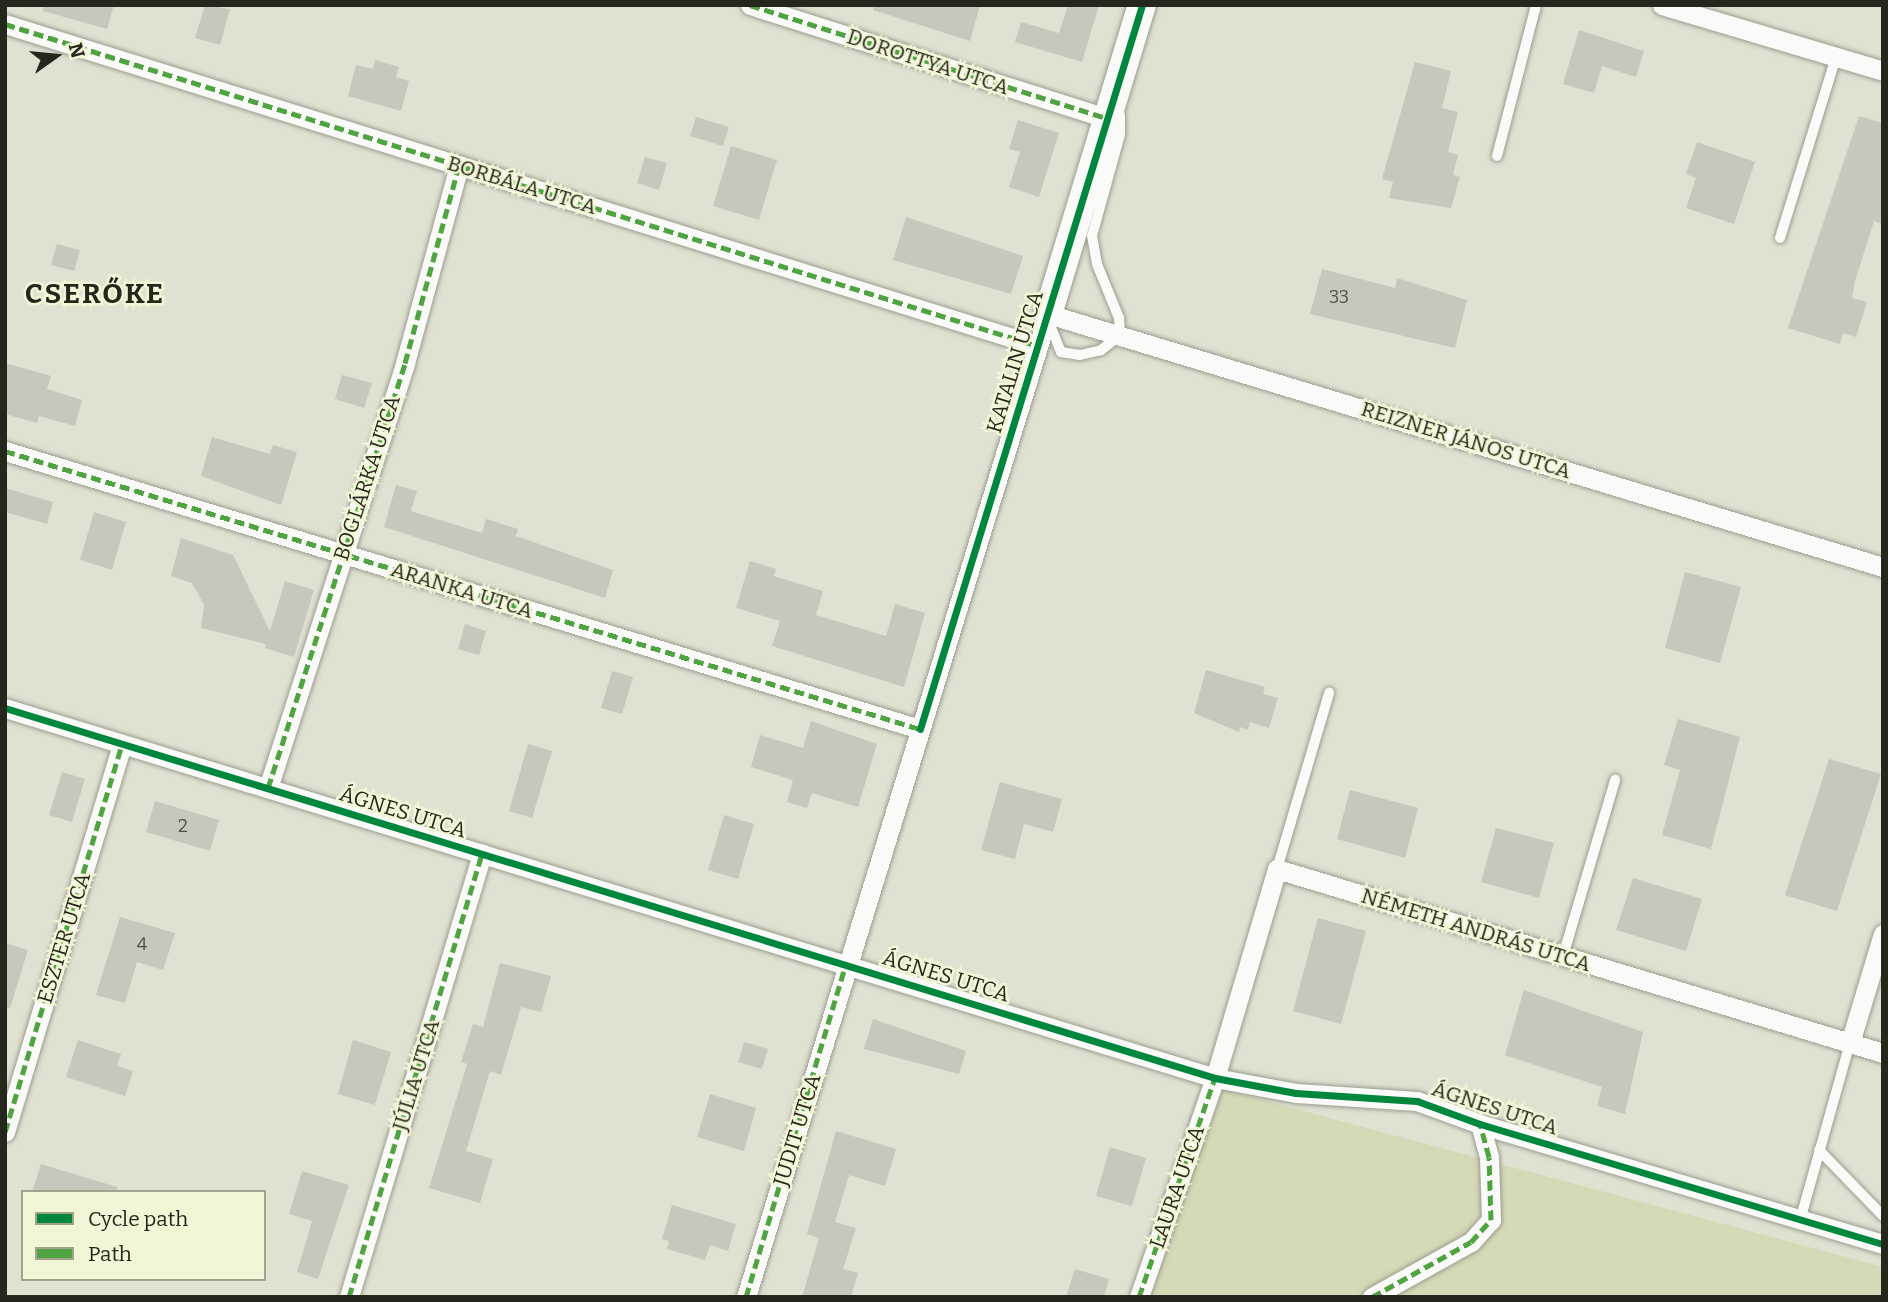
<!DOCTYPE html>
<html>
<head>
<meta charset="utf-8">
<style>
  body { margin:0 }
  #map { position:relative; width:1888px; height:1302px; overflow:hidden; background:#dfe1d1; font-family:Bitter,serif }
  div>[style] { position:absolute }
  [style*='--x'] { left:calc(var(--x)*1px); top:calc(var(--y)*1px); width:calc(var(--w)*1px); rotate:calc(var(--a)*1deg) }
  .green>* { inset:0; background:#d6d9b6 }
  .building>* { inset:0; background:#c7c8bb }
  .roads { filter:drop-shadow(0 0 2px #9c9d91) drop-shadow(0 0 2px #9c9d91) }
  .lane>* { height:10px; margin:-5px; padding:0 5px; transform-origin:5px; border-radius:5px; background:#fafaf8 }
  .street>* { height:19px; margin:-9.5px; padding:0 9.5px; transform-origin:9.5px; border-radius:9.5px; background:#fafaf8 }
  .secondary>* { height:28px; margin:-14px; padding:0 14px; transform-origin:14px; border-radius:14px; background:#fafaf8 }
  .quiet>* { height:5px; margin-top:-2.5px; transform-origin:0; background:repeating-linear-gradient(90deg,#50a341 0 10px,transparent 0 15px) }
  .cycleway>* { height:7px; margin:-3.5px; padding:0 3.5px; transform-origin:3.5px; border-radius:3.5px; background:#00873e }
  span { translate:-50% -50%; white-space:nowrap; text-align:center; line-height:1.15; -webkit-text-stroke:5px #f3f5d7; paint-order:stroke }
  .number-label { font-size:18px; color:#505146 }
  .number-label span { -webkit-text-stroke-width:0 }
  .street-label { font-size:21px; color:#26271c }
  .district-label { font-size:28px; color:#26271c; font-weight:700; letter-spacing:2px }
  .frame { position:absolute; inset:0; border:7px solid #26271c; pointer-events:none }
  .legend { position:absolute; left:21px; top:1190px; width:245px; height:91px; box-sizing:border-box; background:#f3f5d7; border:2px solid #a1a38c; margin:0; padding:9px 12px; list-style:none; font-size:21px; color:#26271c }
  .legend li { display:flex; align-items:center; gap:14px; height:35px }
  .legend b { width:35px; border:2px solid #a1a38c }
  .north { position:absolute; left:21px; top:21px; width:70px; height:70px; -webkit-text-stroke:5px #f3f5d7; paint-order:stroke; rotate:75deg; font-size:19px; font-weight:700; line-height:28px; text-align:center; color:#26271c }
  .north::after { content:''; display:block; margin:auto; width:24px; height:32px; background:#26271c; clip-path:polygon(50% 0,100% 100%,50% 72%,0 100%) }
</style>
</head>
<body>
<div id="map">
  <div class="green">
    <i style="clip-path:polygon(1218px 1088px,1883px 1267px,1883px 1297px,1151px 1297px)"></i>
  </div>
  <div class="building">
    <i style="clip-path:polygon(44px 5px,114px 5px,107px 29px,43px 11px)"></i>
    <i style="clip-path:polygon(205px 5px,230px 9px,220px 45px,195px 38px)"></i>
    <i style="clip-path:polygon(874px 5px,980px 5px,970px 41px,873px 10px)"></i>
    <i style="clip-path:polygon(1068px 5px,1099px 5px,1082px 62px,1015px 42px,1021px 22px,1059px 33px)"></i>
    <i style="clip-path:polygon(1579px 30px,1644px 51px,1636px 77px,1602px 66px,1594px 93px,1563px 84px)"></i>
    <i style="clip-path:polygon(375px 60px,399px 67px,396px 77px,409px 81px,401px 111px,348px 96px,356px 65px,373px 69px)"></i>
    <i style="clip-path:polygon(1415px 62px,1451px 71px,1442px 108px,1458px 112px,1448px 152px,1458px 155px,1453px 175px,1460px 177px,1451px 208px,1389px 198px,1393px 182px,1382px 179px)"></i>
    <i style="clip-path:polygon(1859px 116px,1883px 123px,1883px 224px,1874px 221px,1855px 281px,1852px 298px,1867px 302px,1856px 337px,1843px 333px,1840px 344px,1788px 328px)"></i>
    <i style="clip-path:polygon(696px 117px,729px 127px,723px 146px,690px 136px)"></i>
    <i style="clip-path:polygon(1018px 120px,1059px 133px,1039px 197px,1009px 187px,1020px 152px,1009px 149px)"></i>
    <i style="clip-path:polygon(1697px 142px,1755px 162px,1734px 224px,1686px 208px,1696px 178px,1686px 174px)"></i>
    <i style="clip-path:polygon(731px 146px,777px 160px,759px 220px,713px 206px)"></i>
    <i style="clip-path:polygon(645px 157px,667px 163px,659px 190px,637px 183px)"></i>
    <i style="clip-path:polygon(906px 217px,1023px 256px,1011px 294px,893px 260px)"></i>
    <i style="clip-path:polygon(57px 244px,80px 250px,74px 271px,51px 265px)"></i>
    <i style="clip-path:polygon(1322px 269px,1395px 288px,1397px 278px,1467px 300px,1455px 348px,1310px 314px)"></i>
    <i style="clip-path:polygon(5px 363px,51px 376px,47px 389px,82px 400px,75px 426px,39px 416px,37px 423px,5px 414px)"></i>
    <i style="clip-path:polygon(342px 375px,372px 383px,364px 408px,335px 399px)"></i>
    <i style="clip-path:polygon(212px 437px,270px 454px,273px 445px,297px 452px,281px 505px,201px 476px)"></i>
    <i style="clip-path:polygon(396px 485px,417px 491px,411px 511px,482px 533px,486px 519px,518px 529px,516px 536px,613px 570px,605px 598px,384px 527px)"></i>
    <i style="clip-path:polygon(5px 488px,53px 502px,47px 524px,5px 512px)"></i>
    <i style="clip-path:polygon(94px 512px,126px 522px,112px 570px,80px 560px)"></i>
    <i style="clip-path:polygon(181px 538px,233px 555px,270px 631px,285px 581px,314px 590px,294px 657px,265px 648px,266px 644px,201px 628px,204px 605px,192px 583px,171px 576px)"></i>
    <i style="clip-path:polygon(750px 561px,776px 569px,774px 576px,823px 591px,816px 615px,886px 636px,895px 604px,925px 613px,904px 687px,772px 646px,780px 621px,736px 608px)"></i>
    <i style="clip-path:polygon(1685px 572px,1741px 587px,1720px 663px,1665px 648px)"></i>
    <i style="clip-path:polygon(465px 624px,486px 631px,479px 655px,458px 649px)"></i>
    <i style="clip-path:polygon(1206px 670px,1265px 687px,1263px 694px,1278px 698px,1269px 728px,1250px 722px,1248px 730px,1240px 727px,1239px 732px,1194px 713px)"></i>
    <i style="clip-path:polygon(612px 671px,633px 677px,622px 714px,601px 708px)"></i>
    <i style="clip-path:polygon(1678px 719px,1740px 737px,1711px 849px,1662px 835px,1680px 770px,1664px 765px)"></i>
    <i style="clip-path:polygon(811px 721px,877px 744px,858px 807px,812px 793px,807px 808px,787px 802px,793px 780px,751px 767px,760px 735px,803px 748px)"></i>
    <i style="clip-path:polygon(528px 744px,552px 751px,532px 818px,509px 811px)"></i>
    <i style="clip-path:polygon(1829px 759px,1881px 774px,1837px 911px,1785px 895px)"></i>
    <i style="clip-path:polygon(62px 772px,85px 779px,72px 822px,49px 815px)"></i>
    <i style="clip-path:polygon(1000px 782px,1062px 799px,1053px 832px,1024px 824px,1015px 859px,981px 850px)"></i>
    <i style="clip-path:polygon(1350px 790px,1418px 808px,1405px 858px,1337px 839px)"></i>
    <i style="clip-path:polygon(155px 801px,219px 820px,210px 851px,146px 832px)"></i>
    <i style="clip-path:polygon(724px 815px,754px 824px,738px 879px,708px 870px)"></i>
    <i style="clip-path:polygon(1496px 828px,1554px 843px,1539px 898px,1481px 882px)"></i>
    <i style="clip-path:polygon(1633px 878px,1702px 899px,1686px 951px,1616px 930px)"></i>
    <i style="clip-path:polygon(120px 917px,175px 933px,163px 970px,137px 962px,125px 1003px,96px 995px)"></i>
    <i style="clip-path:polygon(1318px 918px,1366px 931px,1341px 1024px,1293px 1011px)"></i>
    <i style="clip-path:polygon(5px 943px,28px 950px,10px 1008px,5px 1007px)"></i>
    <i style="clip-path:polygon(500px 963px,551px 976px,541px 1012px,521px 1007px,501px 1075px,490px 1071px,466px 1151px,493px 1159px,480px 1203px,429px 1188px,467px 1064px,461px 1062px,473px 1024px,483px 1027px)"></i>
    <i style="clip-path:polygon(1524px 990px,1643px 1032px,1625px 1114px,1597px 1106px,1602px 1087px,1505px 1055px)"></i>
    <i style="clip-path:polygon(873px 1019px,966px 1051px,959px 1074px,864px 1049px)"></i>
    <i style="clip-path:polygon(78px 1040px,121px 1054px,117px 1066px,133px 1071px,125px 1096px,66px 1077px)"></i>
    <i style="clip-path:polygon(353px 1040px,391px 1052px,375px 1105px,338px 1094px)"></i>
    <i style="clip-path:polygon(744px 1042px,768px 1049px,762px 1069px,738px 1062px)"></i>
    <i style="clip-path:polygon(710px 1094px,756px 1108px,744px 1151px,697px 1137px)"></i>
    <i style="clip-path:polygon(836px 1131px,896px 1149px,885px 1186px,849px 1175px,835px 1222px,856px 1228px,843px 1269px,858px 1273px,851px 1297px,802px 1297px,819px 1238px,807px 1234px)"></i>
    <i style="clip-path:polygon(1110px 1147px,1146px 1158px,1132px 1206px,1096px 1196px)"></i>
    <i style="clip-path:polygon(41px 1164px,117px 1187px,117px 1192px,32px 1192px)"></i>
    <i style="clip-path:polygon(302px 1171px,349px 1185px,318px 1279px,297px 1272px,312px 1221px,289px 1214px)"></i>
    <i style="clip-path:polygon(672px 1205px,736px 1224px,728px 1251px,710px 1245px,705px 1260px,667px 1249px,669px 1241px,662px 1239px)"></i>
    <i style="clip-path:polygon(1075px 1269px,1109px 1279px,1104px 1297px,1066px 1297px)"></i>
  </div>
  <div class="roads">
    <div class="lane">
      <i style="--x:1497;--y:156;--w:156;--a:-75.5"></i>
      <i style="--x:1780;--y:238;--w:189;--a:-72.8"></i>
      <i style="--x:1050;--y:325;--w:29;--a:68"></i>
      <i style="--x:1061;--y:352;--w:19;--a:9"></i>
      <i style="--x:1080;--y:355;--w:22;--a:-13"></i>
      <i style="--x:1101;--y:350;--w:24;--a:-38"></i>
      <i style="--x:1120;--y:335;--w:17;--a:-93"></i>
      <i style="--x:1119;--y:318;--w:58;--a:-112.2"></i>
      <i style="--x:1097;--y:264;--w:28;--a:-100"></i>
      <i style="--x:1092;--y:236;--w:106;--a:-74.6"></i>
      <i style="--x:1120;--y:134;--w:19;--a:-90"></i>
      <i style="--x:1277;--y:869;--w:184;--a:-73.5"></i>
      <i style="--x:1563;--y:956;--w:184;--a:-73.5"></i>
      <i style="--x:1819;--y:1150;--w:92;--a:45.9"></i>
      <i style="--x:1801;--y:1217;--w:181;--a:-74.3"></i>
    </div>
    <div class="street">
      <i style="--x:750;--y:5;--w:374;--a:17.6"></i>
      <i style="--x:1662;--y:5;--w:231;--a:16.6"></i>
      <i style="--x:5;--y:24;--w:1082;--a:17.31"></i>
      <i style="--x:5;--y:451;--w:956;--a:16.9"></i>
      <i style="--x:5;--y:708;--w:1265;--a:17"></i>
      <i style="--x:1215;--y:1078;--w:82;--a:10.5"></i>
      <i style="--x:1296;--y:1093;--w:121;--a:3.8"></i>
      <i style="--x:1417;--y:1101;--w:67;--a:20.1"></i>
      <i style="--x:1480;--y:1124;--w:420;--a:16.6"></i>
      <i style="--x:268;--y:788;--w:447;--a:-72.1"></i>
      <i style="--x:405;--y:363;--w:205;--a:-74.7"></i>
      <i style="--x:1850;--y:1043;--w:114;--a:-73.2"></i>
      <i style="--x:5;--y:1132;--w:405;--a:-73.2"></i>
      <i style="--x:349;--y:1297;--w:463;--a:-73.3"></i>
      <i style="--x:746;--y:1297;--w:1028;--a:-72.92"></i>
      <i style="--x:1048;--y:314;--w:872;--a:16.86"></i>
      <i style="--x:1139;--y:1297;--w:232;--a:-70.9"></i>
      <i style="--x:1215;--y:1078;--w:218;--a:-73.5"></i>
      <i style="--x:1277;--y:869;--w:633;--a:16.89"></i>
      <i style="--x:1372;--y:1297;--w:113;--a:-29.1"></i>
      <i style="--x:1471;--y:1242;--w:30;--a:-48"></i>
      <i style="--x:1491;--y:1220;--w:63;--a:-91.8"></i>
      <i style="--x:1489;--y:1157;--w:34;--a:-105"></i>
    </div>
    <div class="secondary">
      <i style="--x:1048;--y:314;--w:323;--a:-73.1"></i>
    </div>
  </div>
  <div class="quiet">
    <i style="--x:750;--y:5;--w:374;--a:17.6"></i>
    <i style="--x:5;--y:24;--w:1082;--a:17.31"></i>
    <i style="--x:5;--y:451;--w:956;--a:16.9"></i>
    <i style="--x:268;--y:788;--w:447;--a:-72.1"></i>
    <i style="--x:405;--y:363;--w:205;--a:-74.7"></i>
    <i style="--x:5;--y:1132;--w:405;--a:-73.2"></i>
    <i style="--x:349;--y:1297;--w:463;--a:-73.3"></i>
    <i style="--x:746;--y:1297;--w:349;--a:-73.3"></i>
    <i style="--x:1139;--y:1297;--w:232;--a:-70.9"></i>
    <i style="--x:1372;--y:1297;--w:113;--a:-29.1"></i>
    <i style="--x:1471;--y:1242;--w:30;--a:-48"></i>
    <i style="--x:1491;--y:1220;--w:63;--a:-91.8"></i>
    <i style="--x:1489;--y:1157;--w:34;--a:-105"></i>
  </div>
  <div class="cycleway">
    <i style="--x:5;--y:708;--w:1265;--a:17"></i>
    <i style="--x:1215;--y:1078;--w:82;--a:10.5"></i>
    <i style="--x:1296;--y:1093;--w:121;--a:3.8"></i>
    <i style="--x:1417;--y:1101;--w:67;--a:20.1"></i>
    <i style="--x:1480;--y:1124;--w:420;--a:16.6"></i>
    <i style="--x:920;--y:729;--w:757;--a:-72.95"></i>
  </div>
  <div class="number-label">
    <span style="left:1339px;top:297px">33</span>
    <span style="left:183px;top:826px">2</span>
    <span style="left:142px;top:944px">4</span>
  </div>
  <div class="street-label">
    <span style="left:928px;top:62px;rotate:18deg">DOROTTYA UTCA</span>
    <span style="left:522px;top:185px;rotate:17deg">BORBÁLA UTCA</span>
    <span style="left:1015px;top:362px;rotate:-73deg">KATALIN UTCA</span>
    <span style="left:1466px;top:440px;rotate:17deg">REIZNER JÁNOS UTCA</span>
    <span style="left:367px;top:478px;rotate:-72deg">BOGLÁRKA UTCA</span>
    <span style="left:462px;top:590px;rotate:17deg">ARANKA UTCA</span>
    <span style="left:403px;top:812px;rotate:17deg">ÁGNES UTCA</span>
    <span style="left:1476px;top:930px;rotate:17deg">NÉMETH ANDRÁS UTCA</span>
    <span style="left:64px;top:938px;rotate:-73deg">ESZTER UTCA</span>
    <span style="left:946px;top:976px;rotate:17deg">ÁGNES UTCA</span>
    <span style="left:416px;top:1075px;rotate:-73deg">JÚLIA UTCA</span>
    <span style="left:1495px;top:1108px;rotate:18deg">ÁGNES UTCA</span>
    <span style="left:797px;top:1130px;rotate:-73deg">JUDIT UTCA</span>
    <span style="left:1177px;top:1187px;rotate:-71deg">LAURA UTCA</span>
  </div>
  <div class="district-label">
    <span style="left:95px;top:294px">CSERŐKE</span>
  </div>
  <div class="frame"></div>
  <ul class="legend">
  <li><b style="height:9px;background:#00873e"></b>Cycle path</li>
  <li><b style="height:9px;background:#50a341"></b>Path</li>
  </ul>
  <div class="north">N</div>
</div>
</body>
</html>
